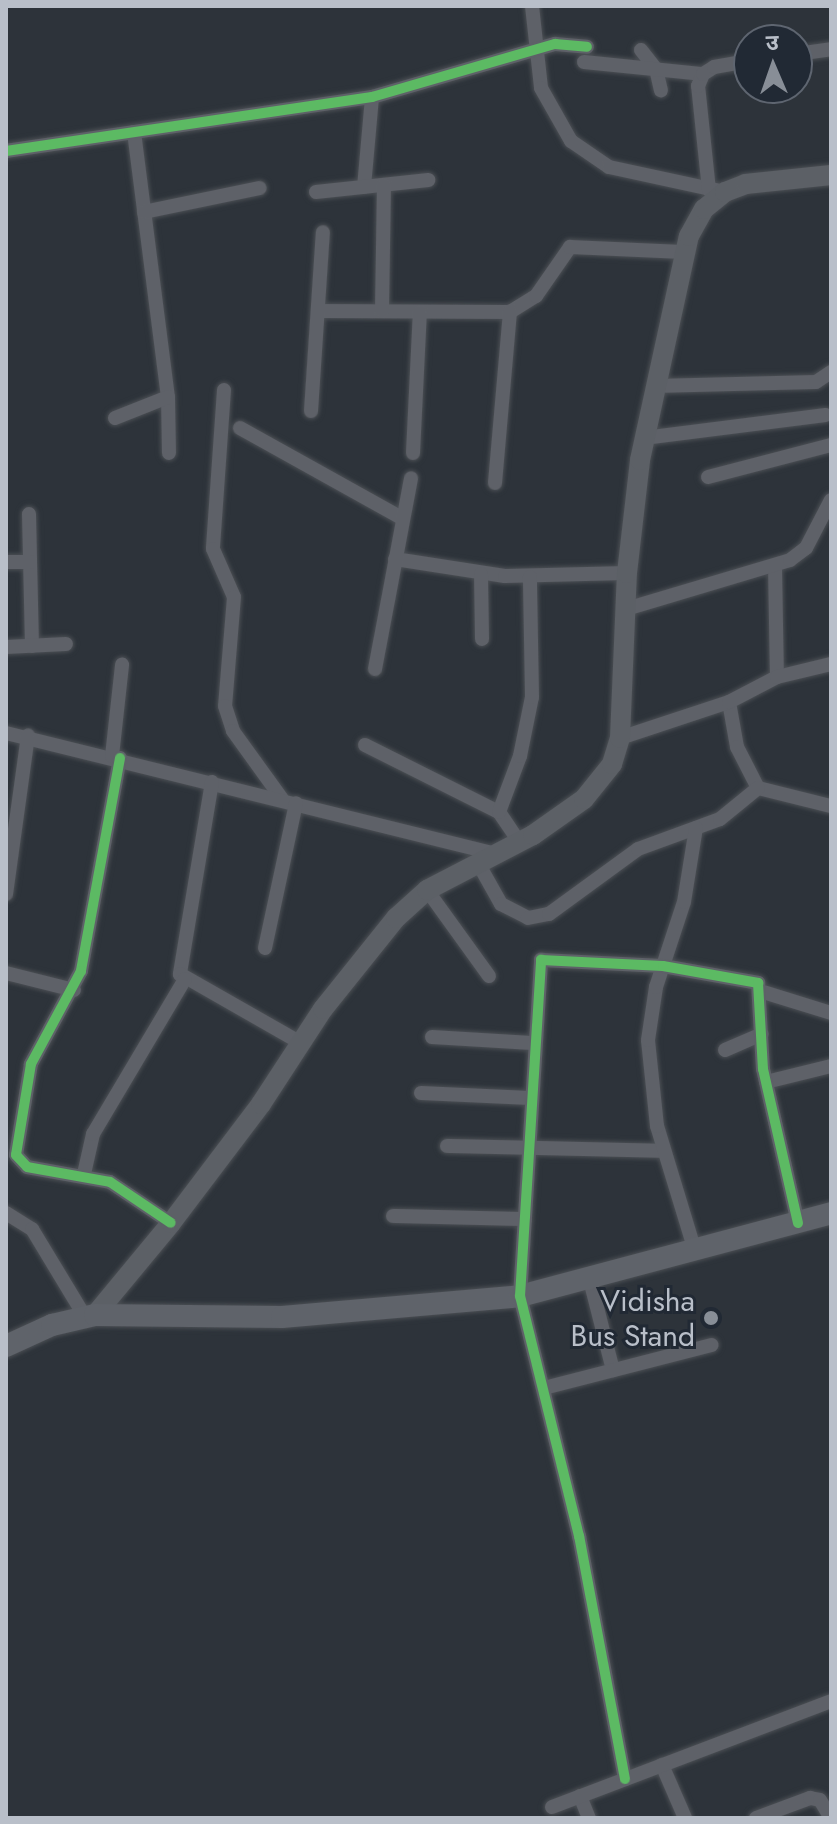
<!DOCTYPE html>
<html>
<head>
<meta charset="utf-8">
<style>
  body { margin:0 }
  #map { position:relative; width:837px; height:1824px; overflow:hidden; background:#2d333a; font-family:Jost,"Noto Sans Devanagari",sans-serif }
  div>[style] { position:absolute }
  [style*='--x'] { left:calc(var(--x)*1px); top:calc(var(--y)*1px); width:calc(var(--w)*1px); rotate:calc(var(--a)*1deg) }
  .roads { filter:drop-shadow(0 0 2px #4b4f54) drop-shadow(0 0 2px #4b4f54) }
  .street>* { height:14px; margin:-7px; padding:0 7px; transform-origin:7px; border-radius:7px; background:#5e6168 }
  .secondary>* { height:20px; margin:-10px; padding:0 10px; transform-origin:10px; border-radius:10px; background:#5c6066 }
  .primary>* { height:22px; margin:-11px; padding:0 11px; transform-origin:11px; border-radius:11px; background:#5f636a }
  .cycleway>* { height:10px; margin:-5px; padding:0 5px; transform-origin:5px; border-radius:5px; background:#5cba63 }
  .dots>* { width:22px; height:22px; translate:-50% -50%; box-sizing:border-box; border:4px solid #212934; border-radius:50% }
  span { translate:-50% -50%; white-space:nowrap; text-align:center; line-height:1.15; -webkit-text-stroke:6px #212934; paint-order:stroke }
  .poi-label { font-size:30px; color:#b9bfc9 }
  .right { translate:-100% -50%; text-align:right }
  .frame { position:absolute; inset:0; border:8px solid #b9bfc9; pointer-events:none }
  .north { position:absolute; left:733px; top:24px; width:80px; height:80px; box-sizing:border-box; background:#212934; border:2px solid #5e6570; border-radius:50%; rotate:358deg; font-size:22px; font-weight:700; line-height:32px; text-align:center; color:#b9bfc9 }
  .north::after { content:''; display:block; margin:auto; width:28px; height:36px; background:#888e97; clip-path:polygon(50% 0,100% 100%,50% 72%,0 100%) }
</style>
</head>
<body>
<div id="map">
  <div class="roads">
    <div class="street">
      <i style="--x:532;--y:6;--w:82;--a:83.7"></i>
      <i style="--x:541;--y:88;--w:61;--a:60.5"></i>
      <i style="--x:571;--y:141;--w:46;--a:34.4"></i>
      <i style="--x:609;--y:167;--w:119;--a:12.2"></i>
      <i style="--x:641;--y:50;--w:24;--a:52"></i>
      <i style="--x:656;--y:69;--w:22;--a:77"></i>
      <i style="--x:797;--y:54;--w:34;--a:-8"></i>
      <i style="--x:584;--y:62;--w:120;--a:5.8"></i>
      <i style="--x:134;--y:132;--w:267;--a:82.7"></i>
      <i style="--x:168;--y:397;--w:56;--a:89"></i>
      <i style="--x:6;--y:151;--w:370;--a:-8.4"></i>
      <i style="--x:372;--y:97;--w:191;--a:-16.2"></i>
      <i style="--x:555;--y:44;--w:32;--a:5"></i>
      <i style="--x:364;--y:187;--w:90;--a:-84.9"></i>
      <i style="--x:709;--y:190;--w:105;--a:-96"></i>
      <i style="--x:698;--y:86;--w:13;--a:-67"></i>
      <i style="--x:703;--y:74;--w:13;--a:-32"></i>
      <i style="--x:714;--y:67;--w:36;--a:-10"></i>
      <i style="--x:316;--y:192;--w:113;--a:-6.1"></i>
      <i style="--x:144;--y:212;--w:118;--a:-11.7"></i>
      <i style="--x:318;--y:311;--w:192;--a:0.3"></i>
      <i style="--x:510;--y:312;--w:31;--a:-32"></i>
      <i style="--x:536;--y:296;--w:60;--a:-55.2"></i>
      <i style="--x:570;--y:247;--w:113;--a:2.5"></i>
      <i style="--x:382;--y:311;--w:126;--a:-89.1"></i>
      <i style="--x:654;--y:386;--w:162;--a:-1.4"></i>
      <i style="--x:816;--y:382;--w:18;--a:-34"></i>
      <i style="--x:224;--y:390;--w:159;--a:94"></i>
      <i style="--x:213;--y:549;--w:52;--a:66.4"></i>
      <i style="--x:234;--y:597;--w:109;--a:94.7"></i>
      <i style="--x:225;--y:706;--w:26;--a:72"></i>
      <i style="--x:233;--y:731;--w:84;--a:54.2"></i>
      <i style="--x:311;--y:411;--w:179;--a:-86.2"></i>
      <i style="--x:115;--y:418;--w:57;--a:-21.6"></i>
      <i style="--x:240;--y:428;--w:185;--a:29.1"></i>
      <i style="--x:644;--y:438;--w:183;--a:-7.2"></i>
      <i style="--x:413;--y:453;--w:141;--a:-87.2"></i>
      <i style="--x:708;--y:477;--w:127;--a:-14.6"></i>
      <i style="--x:495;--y:483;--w:172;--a:-85"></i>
      <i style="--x:29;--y:514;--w:132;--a:88.7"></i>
      <i style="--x:395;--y:559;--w:111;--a:8.8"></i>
      <i style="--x:505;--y:576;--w:122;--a:-1.4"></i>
      <i style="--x:6;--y:562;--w:24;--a:0"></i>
      <i style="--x:775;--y:566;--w:111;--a:89"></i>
      <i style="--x:481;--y:574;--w:65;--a:89.1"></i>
      <i style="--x:626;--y:609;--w:171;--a:-16.6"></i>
      <i style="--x:790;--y:560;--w:20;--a:-37"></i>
      <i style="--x:806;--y:548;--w:54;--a:-62.5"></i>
      <i style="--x:6;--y:647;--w:60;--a:-2.9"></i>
      <i style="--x:375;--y:669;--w:194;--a:-79.3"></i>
      <i style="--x:729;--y:702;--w:46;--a:79.9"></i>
      <i style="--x:737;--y:747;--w:46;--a:62.9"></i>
      <i style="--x:758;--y:788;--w:75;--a:13.9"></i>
      <i style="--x:6;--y:733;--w:505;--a:13.87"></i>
      <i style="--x:620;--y:738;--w:115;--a:-18.3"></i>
      <i style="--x:729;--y:702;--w:54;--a:-27.5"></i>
      <i style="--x:777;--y:677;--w:56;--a:-13.5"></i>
      <i style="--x:365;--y:745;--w:150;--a:26.6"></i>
      <i style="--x:499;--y:812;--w:36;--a:56"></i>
      <i style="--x:112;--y:756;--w:92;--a:-83.7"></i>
      <i style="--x:120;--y:758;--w:217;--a:100.4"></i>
      <i style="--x:81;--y:971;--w:106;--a:118.3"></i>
      <i style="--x:31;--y:1064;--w:92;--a:99.4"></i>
      <i style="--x:16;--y:1155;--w:16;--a:47"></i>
      <i style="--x:27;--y:1167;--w:84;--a:10.2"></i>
      <i style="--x:110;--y:1182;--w:73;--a:33.9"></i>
      <i style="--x:212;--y:782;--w:195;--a:99.5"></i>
      <i style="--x:180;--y:974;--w:139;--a:29.7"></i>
      <i style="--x:499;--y:812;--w:60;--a:-69.4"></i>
      <i style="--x:520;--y:756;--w:60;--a:-78.5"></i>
      <i style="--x:532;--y:697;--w:120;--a:-91"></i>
      <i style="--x:478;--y:863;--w:47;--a:60.7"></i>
      <i style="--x:501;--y:904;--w:30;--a:27"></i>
      <i style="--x:528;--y:918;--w:21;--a:-11"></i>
      <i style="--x:549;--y:914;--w:110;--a:-36.1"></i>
      <i style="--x:638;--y:849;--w:87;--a:-20.1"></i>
      <i style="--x:720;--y:819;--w:49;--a:-39.2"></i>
      <i style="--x:427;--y:890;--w:106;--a:54.2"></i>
      <i style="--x:6;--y:894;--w:160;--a:-82.1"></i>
      <i style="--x:265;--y:948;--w:148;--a:-77.9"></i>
      <i style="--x:6;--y:973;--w:70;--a:14"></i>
      <i style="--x:760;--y:991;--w:74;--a:17.2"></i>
      <i style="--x:432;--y:1037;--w:100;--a:3.4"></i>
      <i style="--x:725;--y:1050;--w:40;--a:-23.4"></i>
      <i style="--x:766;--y:1082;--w:67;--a:-13.8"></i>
      <i style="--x:421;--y:1093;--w:109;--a:2.6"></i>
      <i style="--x:447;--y:1146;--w:217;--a:1.3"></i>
      <i style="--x:84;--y:1174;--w:41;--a:-77.3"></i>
      <i style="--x:93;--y:1134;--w:180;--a:-59.3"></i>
      <i style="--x:6;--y:1213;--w:31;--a:32"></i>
      <i style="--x:32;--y:1229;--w:103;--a:58.9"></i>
      <i style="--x:393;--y:1216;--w:132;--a:1.3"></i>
      <i style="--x:695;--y:1251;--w:131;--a:-106.9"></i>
      <i style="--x:657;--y:1126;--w:86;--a:-96"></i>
      <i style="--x:648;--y:1040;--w:54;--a:-81.4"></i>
      <i style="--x:656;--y:987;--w:89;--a:-71.8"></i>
      <i style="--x:684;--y:902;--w:75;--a:-80.8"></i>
      <i style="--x:590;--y:1280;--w:93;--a:75.7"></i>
      <i style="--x:544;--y:1388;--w:173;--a:-14.4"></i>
      <i style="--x:662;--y:1765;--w:58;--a:66.5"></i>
      <i style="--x:625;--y:1779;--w:247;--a:-100.7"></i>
      <i style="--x:579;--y:1536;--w:247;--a:-103.8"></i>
      <i style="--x:520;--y:1296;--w:337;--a:-86.4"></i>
      <i style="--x:541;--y:960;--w:122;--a:2.8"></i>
      <i style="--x:663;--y:966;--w:97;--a:10.1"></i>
      <i style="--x:758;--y:983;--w:86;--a:86.7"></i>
      <i style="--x:763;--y:1069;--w:158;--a:77.2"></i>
      <i style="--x:580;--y:1796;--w:24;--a:68"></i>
      <i style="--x:552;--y:1807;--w:298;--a:-20.8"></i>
      <i style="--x:756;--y:1818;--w:58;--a:-20.3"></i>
      <i style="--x:810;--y:1798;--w:10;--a:11"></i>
      <i style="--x:820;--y:1800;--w:21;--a:59"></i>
    </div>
    <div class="secondary">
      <i style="--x:95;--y:1315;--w:119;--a:-50.4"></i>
      <i style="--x:171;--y:1223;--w:149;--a:-52.9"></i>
      <i style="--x:261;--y:1104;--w:113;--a:-56.9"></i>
      <i style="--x:323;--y:1009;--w:117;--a:-51.3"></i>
      <i style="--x:396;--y:918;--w:42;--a:-42.1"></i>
      <i style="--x:427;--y:890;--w:119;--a:-27.4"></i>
      <i style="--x:533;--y:835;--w:62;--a:-35.2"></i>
      <i style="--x:584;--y:799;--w:45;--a:-51.3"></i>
      <i style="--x:612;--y:764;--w:27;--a:-73"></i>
      <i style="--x:620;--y:738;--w:165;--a:-87.6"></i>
      <i style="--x:627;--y:573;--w:114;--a:-83.4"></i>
      <i style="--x:640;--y:460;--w:229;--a:-77.7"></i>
      <i style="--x:689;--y:236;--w:31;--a:-61"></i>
      <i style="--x:704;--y:209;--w:27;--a:-39"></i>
      <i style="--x:725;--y:192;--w:22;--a:-21"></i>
      <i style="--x:746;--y:184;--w:85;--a:-6"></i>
    </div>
    <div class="primary">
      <i style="--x:6;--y:1346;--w:51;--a:-24.5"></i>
      <i style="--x:52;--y:1325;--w:44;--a:-13.1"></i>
      <i style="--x:95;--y:1315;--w:187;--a:0.6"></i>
      <i style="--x:282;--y:1317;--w:239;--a:-5"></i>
      <i style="--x:520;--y:1296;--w:322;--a:-14.9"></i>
    </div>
  </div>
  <div class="cycleway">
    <i style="--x:6;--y:151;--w:370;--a:-8.4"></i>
    <i style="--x:372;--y:97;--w:191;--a:-16.2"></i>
    <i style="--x:555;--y:44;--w:32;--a:5"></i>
    <i style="--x:120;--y:758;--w:217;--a:100.4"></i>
    <i style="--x:81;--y:971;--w:106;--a:118.3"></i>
    <i style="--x:31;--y:1064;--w:92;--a:99.4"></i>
    <i style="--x:16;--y:1155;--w:16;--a:47"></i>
    <i style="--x:27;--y:1167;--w:84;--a:10.2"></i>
    <i style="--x:110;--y:1182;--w:73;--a:33.9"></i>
    <i style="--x:625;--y:1779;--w:247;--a:-100.7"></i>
    <i style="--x:579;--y:1536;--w:247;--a:-103.8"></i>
    <i style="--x:520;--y:1296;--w:337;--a:-86.4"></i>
    <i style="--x:541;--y:960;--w:122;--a:2.8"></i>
    <i style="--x:663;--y:966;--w:97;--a:10.1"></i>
    <i style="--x:758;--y:983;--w:86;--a:86.7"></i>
    <i style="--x:763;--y:1069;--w:158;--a:77.2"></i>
  </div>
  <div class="dots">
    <i style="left:711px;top:1318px;background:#888e97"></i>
  </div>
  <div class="poi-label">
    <span class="right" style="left:695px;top:1318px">Vidisha<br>Bus Stand</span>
  </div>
  <div class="frame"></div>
  <div class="north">उ</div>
</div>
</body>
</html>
